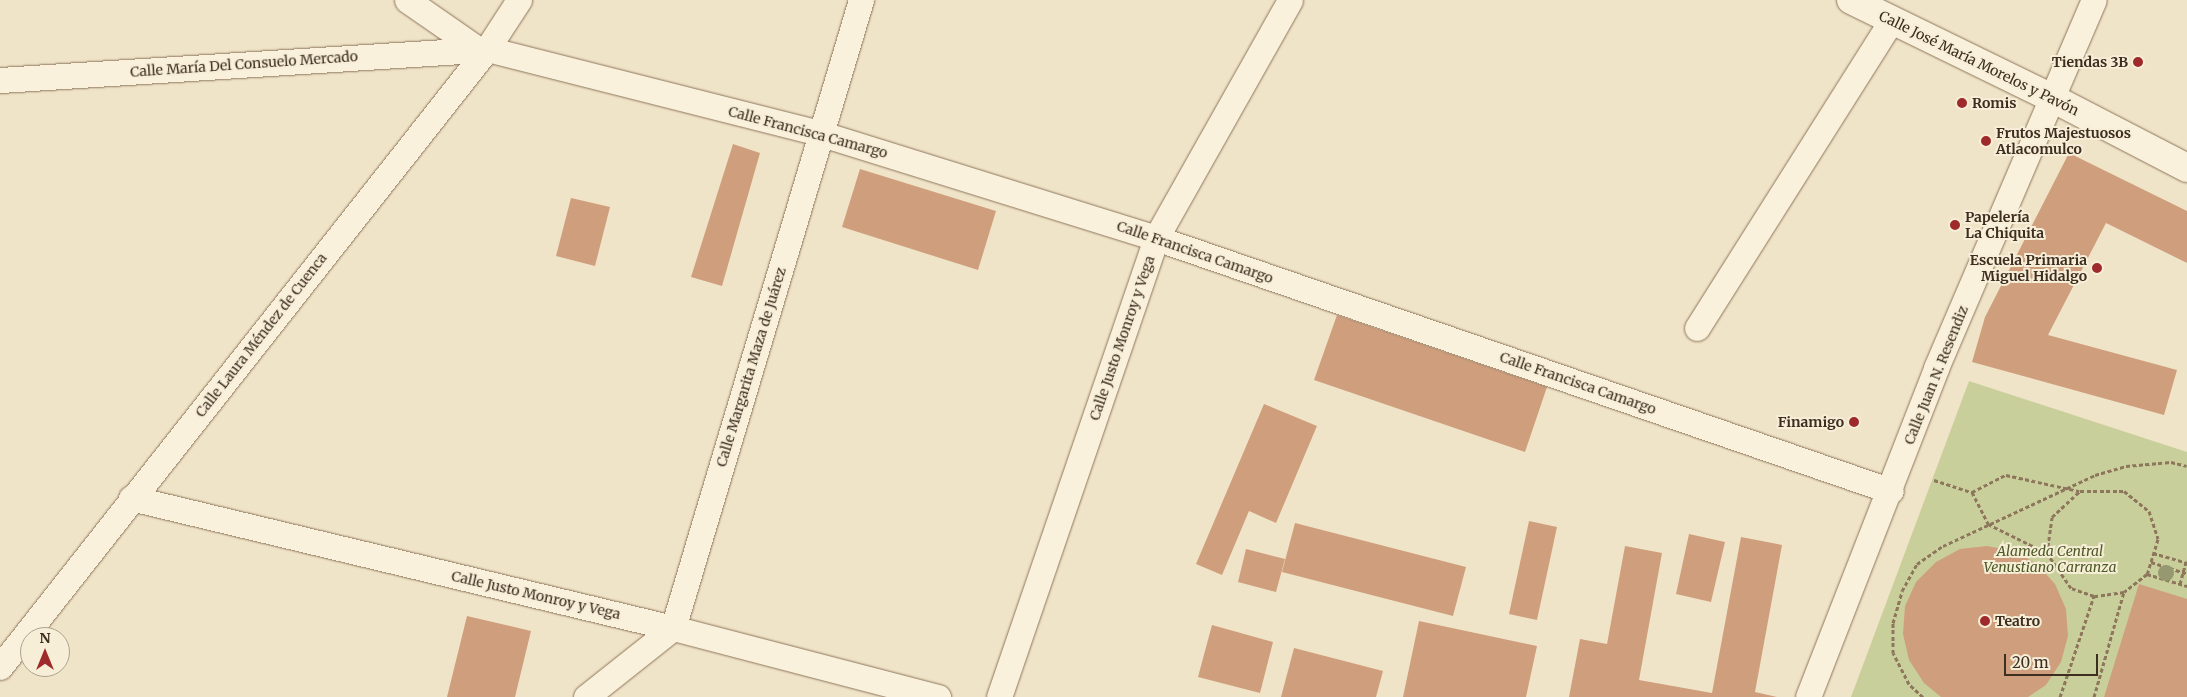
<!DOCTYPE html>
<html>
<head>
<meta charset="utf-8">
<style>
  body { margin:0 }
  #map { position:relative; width:2187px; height:697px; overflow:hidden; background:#f0e4c8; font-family:Merriweather,serif }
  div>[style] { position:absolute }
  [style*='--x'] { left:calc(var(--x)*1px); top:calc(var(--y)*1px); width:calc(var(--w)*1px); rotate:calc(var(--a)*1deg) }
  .green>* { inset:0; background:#c9cf9b }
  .building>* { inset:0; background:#cf9f7d }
  .path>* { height:3px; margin-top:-1.5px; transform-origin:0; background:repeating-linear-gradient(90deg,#8d765c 0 4px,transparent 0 6.5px) }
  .roads { filter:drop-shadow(0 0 1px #8d765c) drop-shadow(0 0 1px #8d765c) }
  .street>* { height:25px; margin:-12.5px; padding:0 12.5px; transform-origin:12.5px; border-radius:12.5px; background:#faf1dc }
  .secondary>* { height:28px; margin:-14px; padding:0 14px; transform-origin:14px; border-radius:14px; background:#faf1dc }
  .trees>* { width:16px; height:16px; margin:-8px; border-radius:50%; background:#96986f }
  .dots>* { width:14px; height:14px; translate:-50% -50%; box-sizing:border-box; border:2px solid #f7eed8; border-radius:50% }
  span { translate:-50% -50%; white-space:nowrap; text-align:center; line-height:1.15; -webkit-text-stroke:4px #f7eed8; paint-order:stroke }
  .poi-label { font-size:14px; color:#3d2e20; font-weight:700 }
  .right { translate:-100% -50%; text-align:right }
  .left { translate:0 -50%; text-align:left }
  .street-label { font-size:14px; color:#3d2e20 }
  .park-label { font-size:14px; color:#4d5a26; font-style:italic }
  .north { position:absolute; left:20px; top:627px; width:50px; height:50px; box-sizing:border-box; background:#f7eed8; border:1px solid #ada18e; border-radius:50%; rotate:0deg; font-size:14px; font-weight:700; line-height:20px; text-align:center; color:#3d2e20 }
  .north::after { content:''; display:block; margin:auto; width:18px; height:22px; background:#9e2a2b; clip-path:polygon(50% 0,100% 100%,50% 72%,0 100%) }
  .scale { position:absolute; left:2004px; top:654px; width:94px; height:22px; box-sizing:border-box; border:2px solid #3d2e20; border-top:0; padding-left:6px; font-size:15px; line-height:18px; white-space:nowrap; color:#3d2e20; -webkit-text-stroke:4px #f7eed8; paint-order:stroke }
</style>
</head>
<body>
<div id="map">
  <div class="green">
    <i style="clip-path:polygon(1969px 381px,2187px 452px,2187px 697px,1851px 697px)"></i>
  </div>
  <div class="building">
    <i style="clip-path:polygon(733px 144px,760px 153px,722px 286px,691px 277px)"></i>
    <i style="clip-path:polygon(2069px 153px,2187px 211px,2187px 263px,2106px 223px,2048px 335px,2177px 370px,2164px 415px,1972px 362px,1985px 317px)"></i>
    <i style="clip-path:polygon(860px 169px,996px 211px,978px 270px,842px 227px)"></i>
    <i style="clip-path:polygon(571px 198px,610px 207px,595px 266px,556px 256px)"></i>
    <i style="clip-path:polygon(1337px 315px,1547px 387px,1525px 452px,1314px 380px)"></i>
    <i style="clip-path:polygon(1264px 404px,1317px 426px,1276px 523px,1249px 511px,1222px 575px,1196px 564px)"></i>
    <i style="clip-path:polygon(1529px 521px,1557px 527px,1537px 620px,1509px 614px)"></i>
    <i style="clip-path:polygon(1295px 523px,1466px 567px,1453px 616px,1282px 572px)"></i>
    <i style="clip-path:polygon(1689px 534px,1725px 542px,1711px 602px,1676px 594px)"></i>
    <i style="clip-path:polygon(1741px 537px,1782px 545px,1755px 692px,1777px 697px,1569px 697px,1580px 639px,1607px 644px,1625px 546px,1662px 553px,1639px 680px,1712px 693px)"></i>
    <i style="clip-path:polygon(1987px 546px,2014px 551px,2037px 564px,2055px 584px,2066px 609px,2068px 636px,2061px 662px,2046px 685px,2028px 697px,1941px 697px,1924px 683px,1909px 660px,1903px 634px,1905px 606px,1916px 582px,1936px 562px,1960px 549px)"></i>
    <i style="clip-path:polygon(1246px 549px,1285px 559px,1276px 592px,1238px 582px)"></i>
    <i style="clip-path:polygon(2139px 584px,2187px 599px,2187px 697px,2104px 697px)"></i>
    <i style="clip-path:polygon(467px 616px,531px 631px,515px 697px,447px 697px)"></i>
    <i style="clip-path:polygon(1419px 621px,1537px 646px,1526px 697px,1403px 697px)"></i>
    <i style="clip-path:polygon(1212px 625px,1273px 642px,1260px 693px,1198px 677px)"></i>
    <i style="clip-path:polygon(1294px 648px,1383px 671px,1376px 697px,1281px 697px)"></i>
  </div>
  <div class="path">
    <i style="--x:1934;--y:480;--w:40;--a:18"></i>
    <i style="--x:1972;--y:492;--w:36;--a:63"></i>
    <i style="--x:1988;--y:524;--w:66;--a:26.2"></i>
    <i style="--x:2080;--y:491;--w:44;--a:0"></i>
    <i style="--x:2124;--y:491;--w:32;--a:39"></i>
    <i style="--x:2149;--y:511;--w:29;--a:72"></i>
    <i style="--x:2158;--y:539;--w:37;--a:107"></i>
    <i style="--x:2147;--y:574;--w:29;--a:142"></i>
    <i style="--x:2124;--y:592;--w:30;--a:172"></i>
    <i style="--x:2094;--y:596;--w:24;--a:-161"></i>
    <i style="--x:2071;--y:588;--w:42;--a:-124.4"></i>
    <i style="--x:2047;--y:553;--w:36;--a:-82"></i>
    <i style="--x:2052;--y:517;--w:38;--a:-43"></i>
    <i style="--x:1972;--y:492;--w:38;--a:-27"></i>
    <i style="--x:2006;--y:475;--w:75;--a:12.4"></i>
    <i style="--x:2153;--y:553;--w:35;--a:16"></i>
    <i style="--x:2151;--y:562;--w:38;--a:18"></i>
    <i style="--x:2147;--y:574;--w:42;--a:16.7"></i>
    <i style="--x:2180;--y:584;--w:23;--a:-75"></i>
    <i style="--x:1923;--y:697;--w:19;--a:-137"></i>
    <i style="--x:1909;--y:684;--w:35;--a:-117"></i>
    <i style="--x:1893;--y:653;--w:30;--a:-90"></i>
    <i style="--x:1893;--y:623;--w:33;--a:-74"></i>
    <i style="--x:1902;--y:591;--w:31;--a:-61"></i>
    <i style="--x:1917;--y:564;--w:32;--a:-35"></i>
    <i style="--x:1943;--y:546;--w:168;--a:-25"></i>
    <i style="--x:2095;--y:475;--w:32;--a:-16"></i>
    <i style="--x:2126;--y:466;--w:45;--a:-5.1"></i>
    <i style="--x:2171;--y:462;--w:16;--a:14"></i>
    <i style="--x:2060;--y:697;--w:107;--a:-71.4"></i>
    <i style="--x:2094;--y:697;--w:109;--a:-74.1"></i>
  </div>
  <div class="roads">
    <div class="street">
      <i style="--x:407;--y:0;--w:84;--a:34.8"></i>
      <i style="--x:0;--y:80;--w:488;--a:-3.6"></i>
      <i style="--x:487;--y:49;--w:346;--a:14.2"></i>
      <i style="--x:822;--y:134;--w:350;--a:17.3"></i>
      <i style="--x:1156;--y:238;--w:777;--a:18.99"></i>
      <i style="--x:1697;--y:328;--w:363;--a:-57.7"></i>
      <i style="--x:131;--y:498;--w:557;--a:13.49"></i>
      <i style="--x:673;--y:628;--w:274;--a:14.6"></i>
      <i style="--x:0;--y:667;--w:787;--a:-51.76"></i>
      <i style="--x:487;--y:49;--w:59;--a:-56.9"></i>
      <i style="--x:586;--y:697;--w:111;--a:-38.4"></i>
      <i style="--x:673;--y:628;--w:656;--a:-73.33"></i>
      <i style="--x:999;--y:697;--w:485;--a:-71.1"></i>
      <i style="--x:1156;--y:238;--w:273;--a:-60.6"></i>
      <i style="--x:1808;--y:697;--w:353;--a:-68.7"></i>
      <i style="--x:1936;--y:368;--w:400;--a:-66.8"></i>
    </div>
    <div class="secondary">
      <i style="--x:1851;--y:0;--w:226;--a:26"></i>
      <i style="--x:2054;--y:99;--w:150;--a:27.4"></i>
    </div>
  </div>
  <div class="trees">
    <i style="left:2166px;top:573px"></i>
  </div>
  <div class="dots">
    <i style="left:2138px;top:62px;background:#9e2a2b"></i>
    <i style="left:1962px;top:103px;background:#9e2a2b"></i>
    <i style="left:1986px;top:141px;background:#9e2a2b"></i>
    <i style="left:1955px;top:225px;background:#9e2a2b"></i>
    <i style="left:2097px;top:268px;background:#9e2a2b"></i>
    <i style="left:1854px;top:422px;background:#9e2a2b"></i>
    <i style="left:1985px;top:621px;background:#9e2a2b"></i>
  </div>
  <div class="poi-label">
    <span class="right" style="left:2128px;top:62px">Tiendas 3B</span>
    <span class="left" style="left:1972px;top:103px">Romis</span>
    <span class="left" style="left:1996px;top:141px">Frutos Majestuosos<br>Atlacomulco</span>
    <span class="left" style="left:1965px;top:225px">Papelería<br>La Chiquita</span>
    <span class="right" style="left:2087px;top:268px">Escuela Primaria<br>Miguel Hidalgo</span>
    <span class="right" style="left:1844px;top:422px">Finamigo</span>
    <span class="left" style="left:1995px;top:621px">Teatro</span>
  </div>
  <div class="street-label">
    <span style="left:1979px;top:63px;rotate:26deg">Calle José María Morelos y Pavón</span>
    <span style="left:244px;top:64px;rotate:-4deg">Calle María Del Consuelo Mercado</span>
    <span style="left:808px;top:132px;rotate:15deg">Calle Francisca Camargo</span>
    <span style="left:1195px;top:252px;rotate:19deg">Calle Francisca Camargo</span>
    <span style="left:261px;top:335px;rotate:-52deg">Calle Laura Méndez de Cuenca</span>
    <span style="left:1122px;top:338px;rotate:-71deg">Calle Justo Monroy y Vega</span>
    <span style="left:751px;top:367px;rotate:-73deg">Calle Margarita Maza de Juárez</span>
    <span style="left:1936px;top:375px;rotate:-68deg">Calle Juan N. Resendiz</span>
    <span style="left:1578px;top:383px;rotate:19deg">Calle Francisca Camargo</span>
    <span style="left:536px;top:595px;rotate:13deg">Calle Justo Monroy y Vega</span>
  </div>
  <div class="park-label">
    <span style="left:2050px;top:559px">Alameda Central<br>Venustiano Carranza</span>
  </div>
  <div class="north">N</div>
  <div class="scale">20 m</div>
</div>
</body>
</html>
